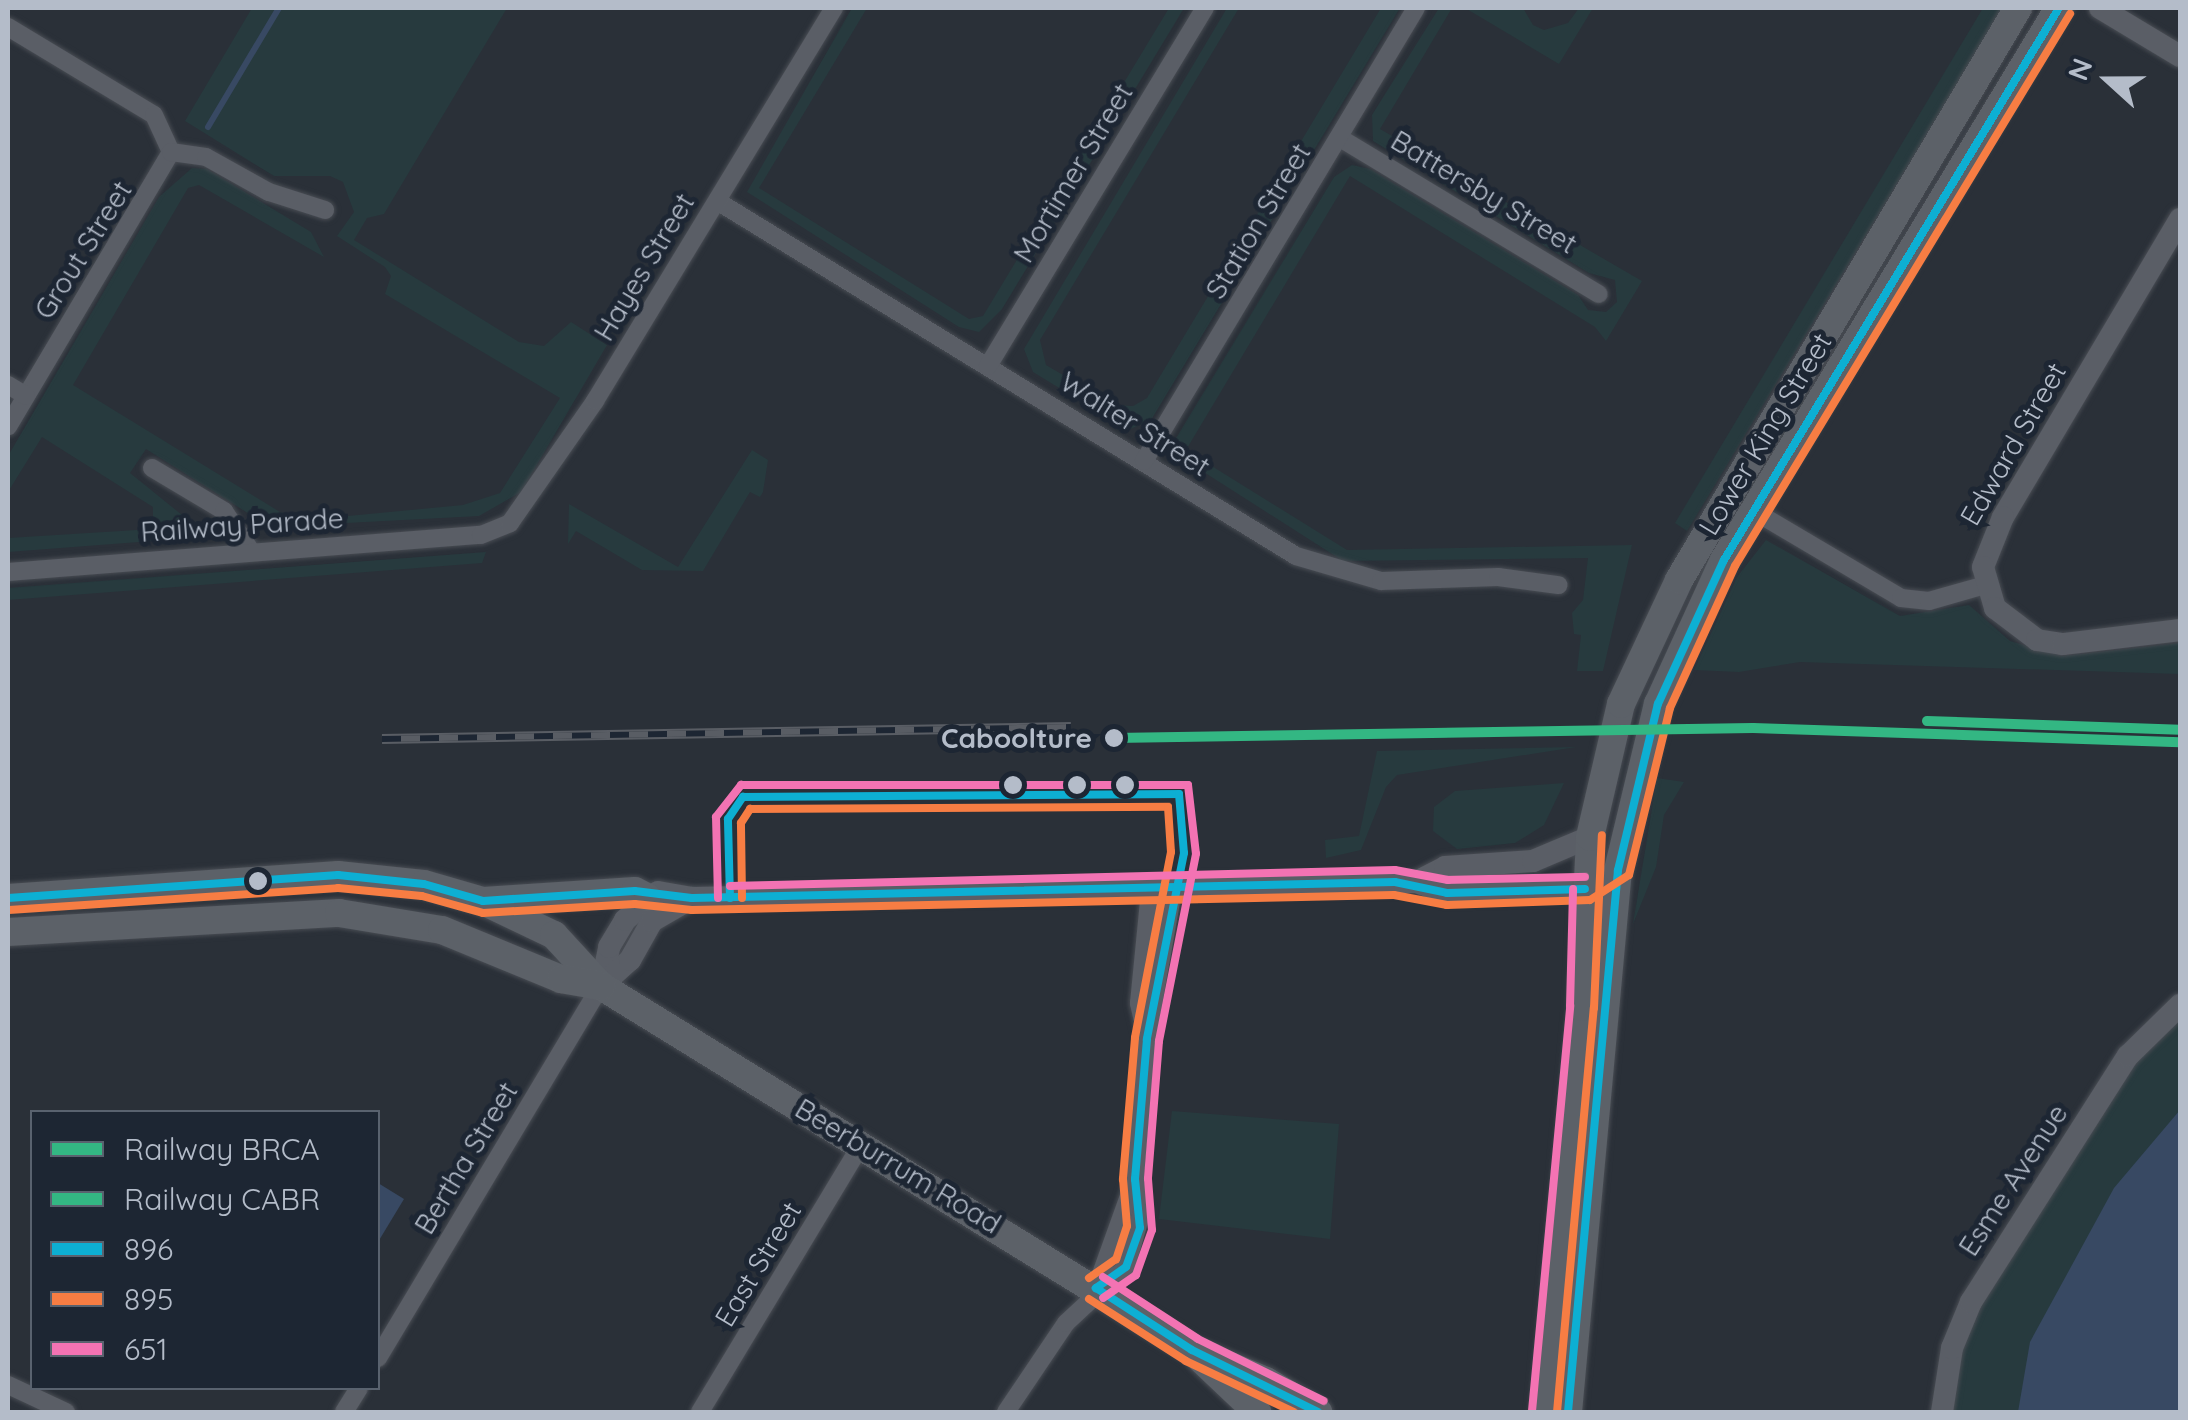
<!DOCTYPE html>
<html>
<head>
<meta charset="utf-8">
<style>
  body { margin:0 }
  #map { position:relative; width:2188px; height:1420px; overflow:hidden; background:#2a3038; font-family:Quicksand,sans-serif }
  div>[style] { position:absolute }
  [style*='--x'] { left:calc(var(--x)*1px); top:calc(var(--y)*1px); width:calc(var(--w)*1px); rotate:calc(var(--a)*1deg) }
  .green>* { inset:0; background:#273a3e }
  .water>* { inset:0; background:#384963 }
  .stream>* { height:6px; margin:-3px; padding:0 3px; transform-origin:3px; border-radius:3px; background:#384963 }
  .roads { filter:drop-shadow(0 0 2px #484c53) drop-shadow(0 0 2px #484c53) }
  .minor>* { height:18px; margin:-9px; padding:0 9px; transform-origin:9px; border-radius:9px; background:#5a5e66 }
  .tertiary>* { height:22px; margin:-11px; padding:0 11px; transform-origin:11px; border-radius:11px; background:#5a5e66 }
  .primary>* { height:28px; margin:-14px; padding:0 14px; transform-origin:14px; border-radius:14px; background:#5c6168 }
  .rail>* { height:10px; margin-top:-5px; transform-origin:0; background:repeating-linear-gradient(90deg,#1d2633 0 19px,#595d64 0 38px); box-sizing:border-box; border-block:2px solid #595d64 }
  .bus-1>* { height:8px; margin:-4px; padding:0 4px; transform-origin:4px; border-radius:4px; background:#0dafd3 }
  .bus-2>* { height:8px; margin:-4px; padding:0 4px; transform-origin:4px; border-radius:4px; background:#f77d43 }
  .bus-3>* { height:8px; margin:-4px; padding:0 4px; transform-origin:4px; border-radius:4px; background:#f373b3 }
  .rail-1>* { height:10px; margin:-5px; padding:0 5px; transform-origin:5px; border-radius:5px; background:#33b783 }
  .rail-2>* { height:10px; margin:-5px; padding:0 5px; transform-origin:5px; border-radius:5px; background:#33b783 }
  .dots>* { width:28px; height:28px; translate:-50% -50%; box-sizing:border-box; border:5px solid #1d2633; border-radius:50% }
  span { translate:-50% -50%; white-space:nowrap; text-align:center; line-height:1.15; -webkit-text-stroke:10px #1d2633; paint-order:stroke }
  .street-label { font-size:28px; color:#b4bcc9 }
  .stop-label { font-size:28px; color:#b4bcc9; font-weight:700 }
  .right { translate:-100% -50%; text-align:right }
  .frame { position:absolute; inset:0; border:10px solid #b4bcc9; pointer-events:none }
  .legend { position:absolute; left:30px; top:1110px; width:350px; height:280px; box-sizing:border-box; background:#1d2633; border:2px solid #59626f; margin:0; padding:12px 18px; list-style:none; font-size:30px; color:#b4bcc9 }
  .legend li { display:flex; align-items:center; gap:20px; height:50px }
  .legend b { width:50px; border:2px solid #59626f }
  .north { position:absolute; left:2058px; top:30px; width:100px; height:100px; -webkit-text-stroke:8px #1d2633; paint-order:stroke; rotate:291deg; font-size:28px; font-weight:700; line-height:40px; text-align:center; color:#b4bcc9 }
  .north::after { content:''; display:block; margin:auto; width:35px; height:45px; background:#b4bcc9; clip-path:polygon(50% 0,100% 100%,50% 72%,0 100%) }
</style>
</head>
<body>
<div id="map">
  <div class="green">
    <i style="clip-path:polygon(252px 8px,507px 8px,384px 214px,367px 218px,354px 240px,519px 342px,544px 346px,571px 322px,607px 345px,521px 492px,479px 516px,270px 527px,146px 449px,130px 473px,182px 515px,185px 530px,178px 539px,8px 552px,8px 538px,153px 529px,153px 507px,42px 437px,8px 492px,8px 456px,159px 197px,192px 168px,207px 169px,311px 232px,324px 257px,199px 185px,188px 188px,73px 385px,280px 512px,306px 520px,463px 505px,500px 493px,560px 398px,385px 294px,391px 276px,385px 267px,337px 236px,354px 212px,343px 182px,330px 176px,274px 176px,185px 121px)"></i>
    <i style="clip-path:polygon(852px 8px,867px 8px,759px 188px,969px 319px,983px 316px,1169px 8px,1184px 8px,1002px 309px,979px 332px,959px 327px,747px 192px)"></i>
    <i style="clip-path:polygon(1227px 8px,1239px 8px,1040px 340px,1046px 365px,1114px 405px,1133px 406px,1147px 398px,1381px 8px,1400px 8px,1151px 420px,1128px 430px,1033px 372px,1024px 349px)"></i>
    <i style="clip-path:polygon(1439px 8px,1452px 8px,1380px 129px,1642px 281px,1606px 341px,1595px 327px,1350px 176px,1186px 450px,1347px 550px,1632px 545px,1603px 671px,1577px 671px,1581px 635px,1574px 634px,1572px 613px,1583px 600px,1588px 558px,1343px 561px,1174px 453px,1175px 440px,1334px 177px,1352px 165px,1370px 169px,1578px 295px,1588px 310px,1606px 312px,1617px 302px,1615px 280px,1589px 273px,1373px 141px,1372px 115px)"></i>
    <i style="clip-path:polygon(1465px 8px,1523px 8px,1533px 25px,1544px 30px,1568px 23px,1579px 8px,1593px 8px,1559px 64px)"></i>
    <i style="clip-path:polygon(1983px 8px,2003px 8px,1687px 531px,1675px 523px)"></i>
    <i style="clip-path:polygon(752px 450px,768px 460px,763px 492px,760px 497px,750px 492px,703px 571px,642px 570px,576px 531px,568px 544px,569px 504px,678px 567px)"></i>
    <i style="clip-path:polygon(1766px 540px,1900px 616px,1969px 605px,2010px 641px,2062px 656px,2180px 643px,2180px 674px,1800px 662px,1739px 672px,1694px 670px,1737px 577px)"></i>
    <i style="clip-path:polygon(486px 552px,482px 563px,8px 600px,8px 588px)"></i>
    <i style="clip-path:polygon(1576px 747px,1397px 775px,1386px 787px,1361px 850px,1326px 858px,1325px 840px,1359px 836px,1377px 751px)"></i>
    <i style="clip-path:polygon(1657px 778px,1684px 782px,1664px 815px,1656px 867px,1633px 924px)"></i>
    <i style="clip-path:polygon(1564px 783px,1544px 825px,1515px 843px,1457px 849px,1433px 831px,1434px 807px,1455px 791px)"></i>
    <i style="clip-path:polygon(2180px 1005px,2180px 1412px,1942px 1412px,1952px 1348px,2128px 1056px)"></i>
    <i style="clip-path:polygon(1172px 1111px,1339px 1124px,1330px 1239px,1159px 1219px)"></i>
  </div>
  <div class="water">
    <i style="clip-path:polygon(2180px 1110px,2180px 1412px,2018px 1412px,2030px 1342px,2114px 1188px)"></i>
    <i style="clip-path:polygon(378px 1183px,404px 1199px,378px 1242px)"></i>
  </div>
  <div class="stream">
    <i style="--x:208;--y:127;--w:139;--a:-59.2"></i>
  </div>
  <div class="roads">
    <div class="minor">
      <i style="--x:8;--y:27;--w:170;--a:31.1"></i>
      <i style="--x:154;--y:115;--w:41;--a:65.3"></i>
      <i style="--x:171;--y:152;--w:319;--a:120.7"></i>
      <i style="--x:1340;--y:138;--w:302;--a:31.1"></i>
      <i style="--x:171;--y:152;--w:35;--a:8"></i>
      <i style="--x:206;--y:157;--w:72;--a:29.1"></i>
      <i style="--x:269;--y:192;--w:59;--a:17.8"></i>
      <i style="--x:717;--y:201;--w:679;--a:31.51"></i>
      <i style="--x:1296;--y:556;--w:89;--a:16.4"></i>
      <i style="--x:1381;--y:581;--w:117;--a:-2"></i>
      <i style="--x:1498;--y:577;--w:61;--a:7.6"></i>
      <i style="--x:988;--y:366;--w:419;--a:-58.8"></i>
      <i style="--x:8;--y:385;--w:21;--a:31"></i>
      <i style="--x:1144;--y:461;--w:528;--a:-59.02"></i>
      <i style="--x:152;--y:468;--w:84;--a:30.8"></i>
      <i style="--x:224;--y:511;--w:48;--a:56"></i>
      <i style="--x:1754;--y:511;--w:171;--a:30.6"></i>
      <i style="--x:1901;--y:598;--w:28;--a:6"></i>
      <i style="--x:1929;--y:601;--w:58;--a:-15.9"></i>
      <i style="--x:8;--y:572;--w:474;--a:-4.5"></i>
      <i style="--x:481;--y:535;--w:31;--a:-22"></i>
      <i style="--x:510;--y:523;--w:149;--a:-55.1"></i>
      <i style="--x:595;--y:401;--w:460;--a:-58.7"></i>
      <i style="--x:1146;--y:1034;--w:32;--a:-103"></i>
      <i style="--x:1139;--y:1003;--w:113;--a:-84.4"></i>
      <i style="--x:1096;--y:1288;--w:116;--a:-70.3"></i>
      <i style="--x:1135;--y:1179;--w:141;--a:-85.1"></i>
      <i style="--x:1147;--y:1039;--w:151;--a:-80.1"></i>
      <i style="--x:378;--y:1358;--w:434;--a:-59.1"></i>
      <i style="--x:8;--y:1385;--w:64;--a:25"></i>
      <i style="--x:344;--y:1412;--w:28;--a:-58"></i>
      <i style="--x:700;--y:1412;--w:314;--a:-58.9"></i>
      <i style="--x:1006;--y:1412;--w:107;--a:-56"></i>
      <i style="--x:1066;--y:1323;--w:82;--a:-43"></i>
      <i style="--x:1126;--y:1267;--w:58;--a:-74.1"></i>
      <i style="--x:1142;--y:1211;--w:32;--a:-103"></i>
    </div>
    <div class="tertiary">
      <i style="--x:2100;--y:8;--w:93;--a:31"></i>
      <i style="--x:2180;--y:219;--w:347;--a:120.7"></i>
      <i style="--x:2003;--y:517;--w:54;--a:111.8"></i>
      <i style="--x:1983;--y:567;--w:43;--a:73.7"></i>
      <i style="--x:1995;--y:608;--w:53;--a:37.3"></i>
      <i style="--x:2037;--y:640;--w:26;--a:9"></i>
      <i style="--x:2063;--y:644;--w:118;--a:-6.8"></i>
      <i style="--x:1416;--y:882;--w:33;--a:-27"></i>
      <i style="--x:1445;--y:867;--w:88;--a:-3.9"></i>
      <i style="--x:1533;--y:861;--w:62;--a:-22.8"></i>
      <i style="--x:601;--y:986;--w:40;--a:-78"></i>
      <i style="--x:609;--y:947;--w:31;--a:-59"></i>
      <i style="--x:625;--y:920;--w:43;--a:-40.3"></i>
      <i style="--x:658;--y:892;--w:35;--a:10"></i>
      <i style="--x:692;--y:898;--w:724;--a:-1.27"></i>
      <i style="--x:1416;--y:882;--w:33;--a:20"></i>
      <i style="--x:1447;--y:893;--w:138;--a:-1.7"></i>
      <i style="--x:1585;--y:889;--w:20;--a:-30"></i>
      <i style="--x:601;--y:986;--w:39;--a:-42"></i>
      <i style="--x:630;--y:960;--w:45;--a:-60.6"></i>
      <i style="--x:652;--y:921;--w:46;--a:-29.9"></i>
      <i style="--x:1942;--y:1412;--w:65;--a:-81.1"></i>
      <i style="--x:1952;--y:1348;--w:50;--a:-67.6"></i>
      <i style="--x:1971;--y:1302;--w:292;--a:-57.5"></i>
      <i style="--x:2128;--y:1056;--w:73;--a:-44.4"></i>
    </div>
    <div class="primary">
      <i style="--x:8;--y:898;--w:331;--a:-4"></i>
      <i style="--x:338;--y:875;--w:86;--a:6"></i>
      <i style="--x:424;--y:884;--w:61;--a:16.1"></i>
      <i style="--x:483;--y:901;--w:79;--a:25.6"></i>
      <i style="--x:554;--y:935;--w:69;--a:47.3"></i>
      <i style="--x:601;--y:986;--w:694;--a:31.63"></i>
      <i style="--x:1192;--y:1350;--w:80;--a:22.7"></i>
      <i style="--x:1266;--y:1381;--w:61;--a:30.8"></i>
      <i style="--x:483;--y:901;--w:152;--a:-3.8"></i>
      <i style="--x:635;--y:891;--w:13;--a:27"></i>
      <i style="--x:8;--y:932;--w:332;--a:-3.3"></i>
      <i style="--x:339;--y:913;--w:104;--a:9.4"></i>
      <i style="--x:442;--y:930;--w:129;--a:22.4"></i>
      <i style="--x:561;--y:979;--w:41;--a:9.9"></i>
      <i style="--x:1200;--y:1358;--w:79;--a:43.5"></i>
      <i style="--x:1544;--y:1412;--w:407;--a:-84.6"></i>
      <i style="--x:1582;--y:1007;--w:170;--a:-87.3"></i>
      <i style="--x:1590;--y:837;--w:137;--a:-76.9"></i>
      <i style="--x:1621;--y:704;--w:137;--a:-64.9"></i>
      <i style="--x:1679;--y:580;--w:665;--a:-59.35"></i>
      <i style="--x:1568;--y:1412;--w:544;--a:-84.73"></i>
      <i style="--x:1618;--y:870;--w:171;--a:-76.5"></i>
      <i style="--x:1658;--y:704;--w:158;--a:-65.4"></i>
      <i style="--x:1724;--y:560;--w:646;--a:-58.75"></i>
    </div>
  </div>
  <div class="rail">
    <i style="--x:382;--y:739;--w:689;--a:-1"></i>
  </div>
  <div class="bus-1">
    <i style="--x:8;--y:898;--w:331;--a:-4"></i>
    <i style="--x:338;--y:875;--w:86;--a:6"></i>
    <i style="--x:424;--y:884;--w:61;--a:16.1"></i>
    <i style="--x:483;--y:901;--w:152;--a:-3.8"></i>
    <i style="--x:635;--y:891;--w:57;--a:7"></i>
    <i style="--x:692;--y:898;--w:703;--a:-1.3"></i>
    <i style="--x:1395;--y:882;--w:53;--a:11.9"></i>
    <i style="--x:1447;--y:893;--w:138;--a:-1.7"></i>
    <i style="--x:730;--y:898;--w:79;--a:-91.5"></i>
    <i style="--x:728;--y:819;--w:27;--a:-56"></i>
    <i style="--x:743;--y:797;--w:436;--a:-0.4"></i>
    <i style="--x:1179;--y:794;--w:59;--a:85.2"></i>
    <i style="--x:1184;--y:853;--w:190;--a:101.3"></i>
    <i style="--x:1147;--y:1039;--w:141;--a:94.9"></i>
    <i style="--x:1135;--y:1179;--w:49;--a:84.2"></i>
    <i style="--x:1140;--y:1228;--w:41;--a:109.7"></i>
    <i style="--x:1126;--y:1267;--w:37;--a:145"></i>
    <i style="--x:1096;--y:1288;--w:114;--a:32.9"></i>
    <i style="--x:1192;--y:1350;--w:140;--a:26.2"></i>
    <i style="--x:1568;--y:1412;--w:544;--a:-84.73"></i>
    <i style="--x:1618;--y:870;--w:171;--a:-76.5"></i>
    <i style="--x:1658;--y:704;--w:158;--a:-65.4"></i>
    <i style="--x:1724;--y:560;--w:646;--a:-58.75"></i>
  </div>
  <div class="bus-2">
    <i style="--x:742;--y:898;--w:75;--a:-90.8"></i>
    <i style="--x:741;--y:823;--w:17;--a:-57"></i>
    <i style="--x:750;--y:809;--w:418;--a:-0.3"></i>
    <i style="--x:1168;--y:807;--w:45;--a:86.2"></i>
    <i style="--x:1171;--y:852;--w:189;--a:101"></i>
    <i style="--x:1135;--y:1038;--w:142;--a:94.9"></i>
    <i style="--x:1123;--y:1179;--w:47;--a:85.1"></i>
    <i style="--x:1127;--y:1226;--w:35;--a:108"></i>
    <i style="--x:1116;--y:1259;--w:33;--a:145"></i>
    <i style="--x:9;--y:910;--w:330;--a:-3.8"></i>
    <i style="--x:338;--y:888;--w:84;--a:5.4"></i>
    <i style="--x:422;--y:896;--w:63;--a:15.6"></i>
    <i style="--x:483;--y:913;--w:152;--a:-3.4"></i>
    <i style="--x:635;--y:904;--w:57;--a:6"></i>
    <i style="--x:692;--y:910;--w:702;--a:-1.22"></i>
    <i style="--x:1394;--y:895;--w:54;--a:10.7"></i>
    <i style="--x:1447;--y:905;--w:143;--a:-2"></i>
    <i style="--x:1590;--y:900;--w:46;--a:-32.7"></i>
    <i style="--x:1629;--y:875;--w:172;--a:-76.2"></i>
    <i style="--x:1670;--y:708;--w:156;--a:-65.4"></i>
    <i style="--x:1735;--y:566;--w:646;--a:-58.75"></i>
    <i style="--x:1089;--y:1299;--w:115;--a:32.6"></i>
    <i style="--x:1186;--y:1361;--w:119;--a:25.3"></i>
    <i style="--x:1557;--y:1412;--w:406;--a:-84.8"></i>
    <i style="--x:1594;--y:1008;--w:173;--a:-87.4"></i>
  </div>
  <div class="bus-3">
    <i style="--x:730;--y:886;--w:665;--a:-1.38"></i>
    <i style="--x:1395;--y:870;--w:54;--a:10.7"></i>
    <i style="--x:1448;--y:880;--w:137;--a:-1.3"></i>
    <i style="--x:718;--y:898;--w:81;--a:-91.4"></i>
    <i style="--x:716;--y:817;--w:41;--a:-52"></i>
    <i style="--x:741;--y:785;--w:447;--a:0"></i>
    <i style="--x:1188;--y:785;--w:69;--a:83.4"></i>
    <i style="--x:1196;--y:854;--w:191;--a:101.2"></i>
    <i style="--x:1159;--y:1041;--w:138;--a:94.6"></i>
    <i style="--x:1148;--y:1179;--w:51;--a:85.5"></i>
    <i style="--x:1152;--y:1230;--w:48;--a:109.6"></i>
    <i style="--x:1136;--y:1275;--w:40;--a:145.1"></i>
    <i style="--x:1103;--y:1277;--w:113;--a:33.1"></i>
    <i style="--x:1198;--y:1339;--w:140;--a:26.2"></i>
    <i style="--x:1532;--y:1411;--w:407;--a:-84.6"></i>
    <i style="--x:1570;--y:1006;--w:117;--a:-88.5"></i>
  </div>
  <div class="rail-1">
    <i style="--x:1114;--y:738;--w:639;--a:-0.9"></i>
    <i style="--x:1753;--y:728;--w:427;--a:1.9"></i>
  </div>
  <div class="rail-2">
    <i style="--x:1927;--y:721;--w:253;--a:2"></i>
  </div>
  <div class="dots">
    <i style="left:1114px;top:738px;background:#b4bcc9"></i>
    <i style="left:1013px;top:785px;background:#b4bcc9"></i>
    <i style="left:1077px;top:785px;background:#b4bcc9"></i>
    <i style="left:1125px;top:785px;background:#b4bcc9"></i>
    <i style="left:258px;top:881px;background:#b4bcc9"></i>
  </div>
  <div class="street-label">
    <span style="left:1073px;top:173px;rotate:-59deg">Mortimer Street</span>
    <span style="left:1484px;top:192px;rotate:31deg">Battersby Street</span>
    <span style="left:1258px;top:221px;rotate:-59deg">Station Street</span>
    <span style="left:83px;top:250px;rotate:-58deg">Grout Street</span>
    <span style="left:644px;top:267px;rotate:-59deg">Hayes Street</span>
    <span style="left:1135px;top:424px;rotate:32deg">Walter Street</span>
    <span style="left:1765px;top:434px;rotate:-59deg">Lower King Street</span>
    <span style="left:2013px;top:444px;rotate:-60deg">Edward Street</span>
    <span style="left:242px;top:525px;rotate:-4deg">Railway Parade</span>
    <span style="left:466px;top:1158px;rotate:-59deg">Bertha Street</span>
    <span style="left:898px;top:1166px;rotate:31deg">Beerburrum Road</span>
    <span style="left:2013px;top:1180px;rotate:-57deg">Esme Avenue</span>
    <span style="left:758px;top:1264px;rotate:-59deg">East Street</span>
  </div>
  <div class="stop-label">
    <span class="right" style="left:1092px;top:738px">Caboolture</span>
  </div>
  <div class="frame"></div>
  <ul class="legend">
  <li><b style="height:12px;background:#33b783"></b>Railway BRCA</li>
  <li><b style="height:12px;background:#33b783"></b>Railway CABR</li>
  <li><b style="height:12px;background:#0dafd3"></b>896</li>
  <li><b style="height:12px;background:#f77d43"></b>895</li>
  <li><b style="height:12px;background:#f373b3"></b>651</li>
  </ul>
  <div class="north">N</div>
</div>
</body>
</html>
